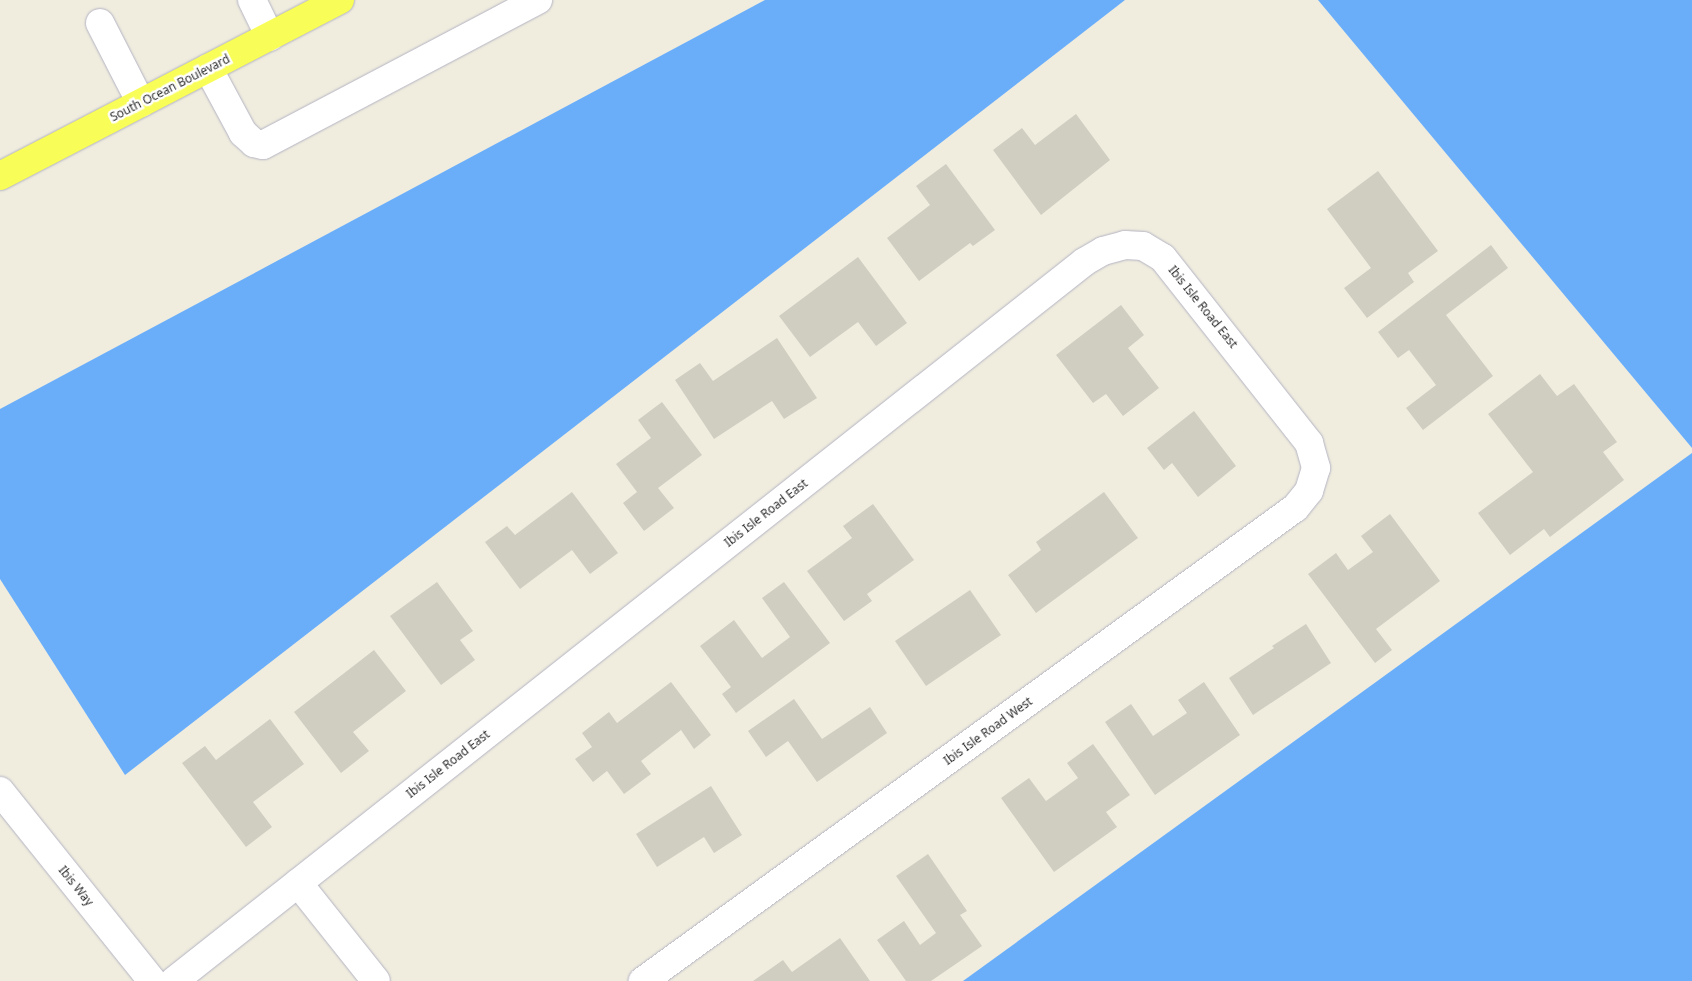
<!DOCTYPE html>
<html>
<head>
<meta charset="utf-8">
<style>
  body { margin:0 }
  #map { position:relative; width:1692px; height:981px; overflow:hidden; background:#f0eddf; font-family:"Noto Sans",sans-serif }
  div>[style] { position:absolute }
  [style*='--x'] { left:calc(var(--x)*1px); top:calc(var(--y)*1px); width:calc(var(--w)*1px); rotate:calc(var(--a)*1deg) }
  .water>* { inset:0; background:#6aaefa }
  .building>* { inset:0; background:#cfcec1 }
  .roads { filter:drop-shadow(0 0 1px #b4b3c2) drop-shadow(0 0 1px #b4b3c2) }
  .minor>* { height:28px; margin:-14px; padding:0 14px; transform-origin:14px; border-radius:14px; background:#fff }
  .major>* { height:28px; margin:-14px; padding:0 14px; transform-origin:14px; border-radius:14px; background:#f9fd57 }
  span { translate:-50% -50%; white-space:nowrap; text-align:center; line-height:1.15; -webkit-text-stroke:5px #fff; paint-order:stroke }
  .street-label { font-size:12px; color:#2e2e2e }
</style>
</head>
<body>
<div id="map">
  <div class="water">
    <i style="clip-path:polygon(765px 0,1125px 0,125px 775px,0 579px,0 409px)"></i>
    <i style="clip-path:polygon(1318px 0,1692px 0,1692px 448px)"></i>
    <i style="clip-path:polygon(1692px 453px,1692px 981px,963px 981px)"></i>
  </div>
  <div class="building">
    <i style="clip-path:polygon(1076px 114px,1110px 160px,1041px 215px,993px 150px,1022px 128px,1035px 145px)"></i>
    <i style="clip-path:polygon(946px 164px,995px 230px,973px 246px,970px 243px,919px 281px,887px 238px,930px 205px,916px 186px)"></i>
    <i style="clip-path:polygon(1378px 171px,1438px 251px,1408px 273px,1414px 282px,1367px 318px,1344px 288px,1371px 268px,1327px 209px)"></i>
    <i style="clip-path:polygon(1491px 245px,1508px 268px,1446px 315px,1493px 376px,1423px 430px,1406px 408px,1436px 385px,1409px 350px,1398px 358px,1378px 332px)"></i>
    <i style="clip-path:polygon(858px 257px,907px 323px,876px 346px,858px 322px,810px 357px,779px 316px)"></i>
    <i style="clip-path:polygon(1121px 305px,1144px 335px,1128px 348px,1159px 388px,1123px 416px,1106px 394px,1093px 403px,1056px 355px)"></i>
    <i style="clip-path:polygon(777px 338px,817px 398px,784px 419px,772px 401px,714px 439px,675px 380px,700px 363px,713px 381px)"></i>
    <i style="clip-path:polygon(1540px 374px,1557px 396px,1574px 384px,1617px 442px,1603px 452px,1624px 480px,1550px 537px,1544px 529px,1510px 555px,1478px 513px,1533px 472px,1488px 414px)"></i>
    <i style="clip-path:polygon(662px 402px,702px 455px,658px 488px,674px 508px,644px 531px,623px 503px,637px 492px,616px 464px,651px 438px,638px 420px)"></i>
    <i style="clip-path:polygon(1194px 411px,1236px 466px,1198px 497px,1172px 463px,1164px 470px,1147px 448px)"></i>
    <i style="clip-path:polygon(572px 492px,618px 553px,590px 574px,572px 550px,520px 589px,485px 542px,507px 526px,515px 535px)"></i>
    <i style="clip-path:polygon(1104px 492px,1138px 538px,1036px 613px,1008px 575px,1041px 550px,1036px 542px)"></i>
    <i style="clip-path:polygon(873px 504px,914px 560px,867px 594px,872px 601px,844px 621px,807px 571px,852px 538px,843px 526px)"></i>
    <i style="clip-path:polygon(1390px 514px,1440px 581px,1376px 629px,1392px 650px,1375px 663px,1308px 574px,1336px 553px,1348px 570px,1373px 552px,1361px 536px)"></i>
    <i style="clip-path:polygon(437px 582px,473px 631px,460px 640px,475px 660px,441px 685px,390px 616px)"></i>
    <i style="clip-path:polygon(784px 582px,830px 643px,736px 713px,722px 694px,731px 687px,700px 646px,734px 620px,762px 658px,790px 637px,762px 598px)"></i>
    <i style="clip-path:polygon(970px 590px,1001px 635px,926px 686px,895px 641px)"></i>
    <i style="clip-path:polygon(1306px 624px,1331px 663px,1253px 715px,1229px 678px,1274px 648px,1272px 646px)"></i>
    <i style="clip-path:polygon(374px 650px,406px 691px,353px 732px,369px 751px,341px 773px,294px 712px)"></i>
    <i style="clip-path:polygon(671px 682px,711px 735px,694px 749px,681px 730px,641px 761px,651px 774px,624px 794px,607px 771px,593px 782px,575px 759px,592px 747px,582px 733px,609px 712px,617px 723px)"></i>
    <i style="clip-path:polygon(1204px 682px,1240px 735px,1155px 795px,1105px 722px,1131px 704px,1153px 736px,1187px 713px,1178px 700px)"></i>
    <i style="clip-path:polygon(794px 699px,822px 739px,870px 707px,887px 733px,817px 782px,788px 741px,766px 757px,748px 731px)"></i>
    <i style="clip-path:polygon(270px 719px,304px 764px,253px 802px,272px 827px,246px 847px,182px 763px,205px 746px,216px 760px)"></i>
    <i style="clip-path:polygon(1093px 744px,1130px 795px,1106px 812px,1117px 827px,1054px 872px,1001px 798px,1029px 778px,1046px 801px,1078px 778px,1067px 763px)"></i>
    <i style="clip-path:polygon(711px 786px,742px 835px,714px 853px,704px 837px,657px 867px,636px 834px)"></i>
    <i style="clip-path:polygon(928px 854px,967px 911px,960px 915px,982px 946px,931px 981px,906px 981px,877px 940px,904px 921px,920px 945px,936px 933px,896px 876px)"></i>
    <i style="clip-path:polygon(840px 938px,870px 981px,753px 981px,783px 960px,792px 972px)"></i>
  </div>
  <div class="roads">
    <div class="minor">
      <i style="--x:252;--y:0;--w:41;--a:64.1"></i>
      <i style="--x:100;--y:23;--w:90;--a:62.9"></i>
      <i style="--x:208;--y:68;--w:74;--a:61.7"></i>
      <i style="--x:243;--y:133;--w:15;--a:42"></i>
      <i style="--x:254;--y:143;--w:9;--a:13"></i>
      <i style="--x:263;--y:145;--w:311;--a:-27.8"></i>
      <i style="--x:0;--y:791;--w:243;--a:51.3"></i>
      <i style="--x:298;--y:883;--w:125;--a:51.5"></i>
      <i style="--x:174;--y:981;--w:1160;--a:-38.31"></i>
      <i style="--x:1084;--y:262;--w:22;--a:-30"></i>
      <i style="--x:1103;--y:251;--w:23;--a:-15"></i>
      <i style="--x:1125;--y:245;--w:18;--a:3"></i>
      <i style="--x:1143;--y:246;--w:23;--a:31"></i>
      <i style="--x:1163;--y:258;--w:236;--a:51.7"></i>
      <i style="--x:1309;--y:443;--w:26;--a:74"></i>
      <i style="--x:1316;--y:468;--w:24;--a:107"></i>
      <i style="--x:1309;--y:491;--w:22;--a:129"></i>
      <i style="--x:1295;--y:508;--w:806;--a:144.04"></i>
    </div>
    <div class="major">
      <i style="--x:0;--y:176;--w:383;--a:-27.4"></i>
    </div>
  </div>
  <div class="street-label">
    <span style="left:170px;top:88px;rotate:-27deg">South Ocean Boulevard</span>
    <span style="left:1203px;top:307px;rotate:51deg">Ibis Isle Road East</span>
    <span style="left:766px;top:513px;rotate:-38deg">Ibis Isle Road East</span>
    <span style="left:988px;top:731px;rotate:-36deg">Ibis Isle Road West</span>
    <span style="left:448px;top:764px;rotate:-38deg">Ibis Isle Road East</span>
    <span style="left:76px;top:886px;rotate:51deg">Ibis Way</span>
  </div>
</div>
</body>
</html>
